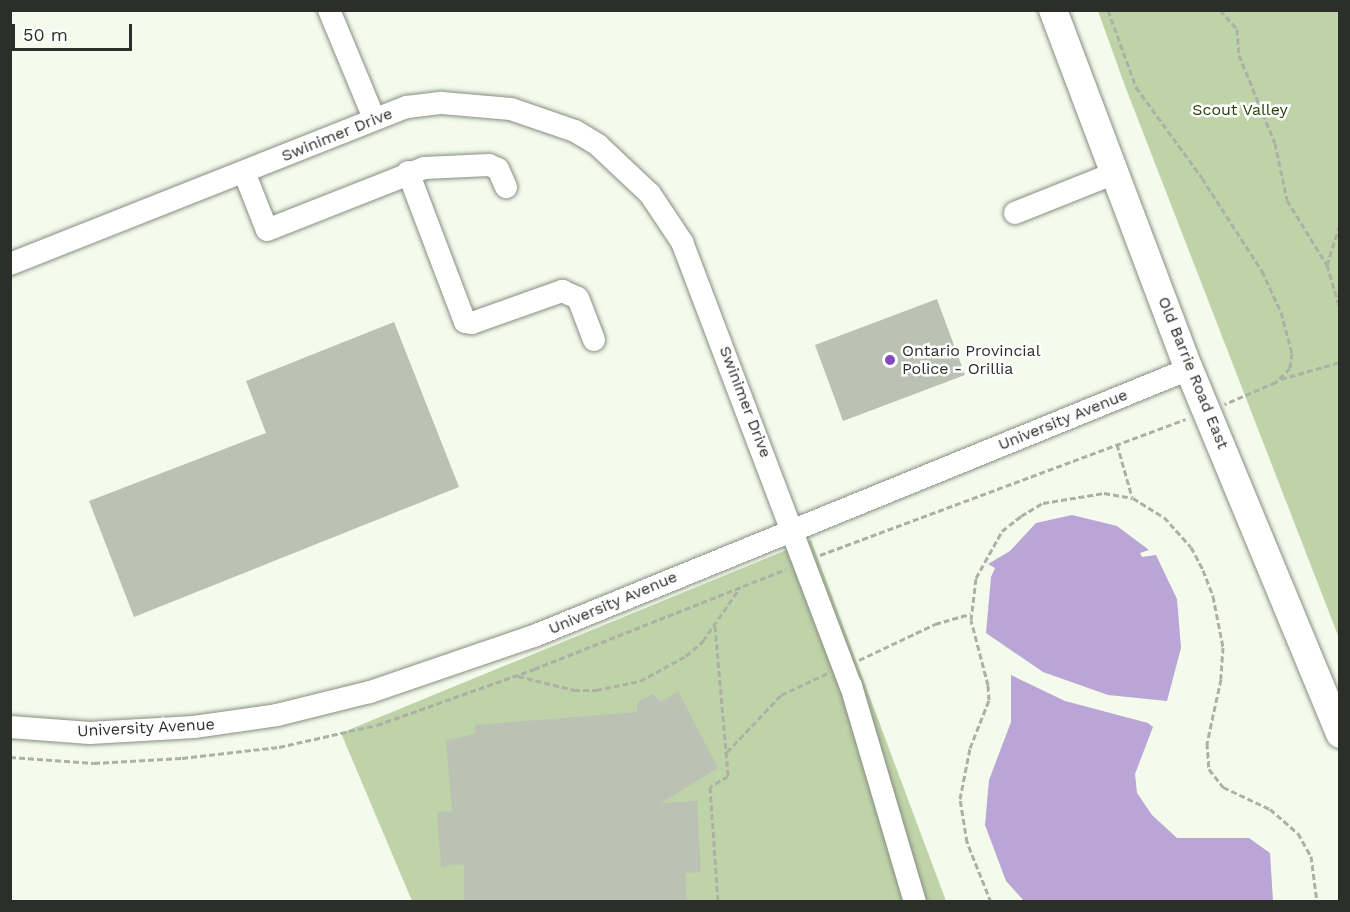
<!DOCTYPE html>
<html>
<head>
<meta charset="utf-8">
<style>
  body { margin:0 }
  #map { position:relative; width:1350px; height:912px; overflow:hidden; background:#f4fbec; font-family:"Work Sans",sans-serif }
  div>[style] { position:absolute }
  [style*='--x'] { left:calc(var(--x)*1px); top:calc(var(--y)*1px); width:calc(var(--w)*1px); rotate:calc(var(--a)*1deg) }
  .green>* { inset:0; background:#bfd3a9 }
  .water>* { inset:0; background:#b9a5d6 }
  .building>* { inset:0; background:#bbc2b4 }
  .path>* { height:3px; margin-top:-1.5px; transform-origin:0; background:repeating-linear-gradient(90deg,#acb1a5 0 6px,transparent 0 9px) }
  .roads { filter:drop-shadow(0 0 2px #878e80) drop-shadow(0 0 2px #878e80) }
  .minor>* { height:22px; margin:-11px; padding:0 11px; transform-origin:11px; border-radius:11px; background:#fff }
  .major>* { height:28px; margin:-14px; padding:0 14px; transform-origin:14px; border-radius:14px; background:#fff }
  .dots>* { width:16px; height:16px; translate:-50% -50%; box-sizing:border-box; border:3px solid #fff; border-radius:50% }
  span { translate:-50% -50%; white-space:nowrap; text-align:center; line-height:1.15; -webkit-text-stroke:5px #fff; paint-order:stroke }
  .park-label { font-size:16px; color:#293e06 }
  .street-label { font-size:16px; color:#2c2f29 }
  .poi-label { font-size:16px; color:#2c2f29 }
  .left { translate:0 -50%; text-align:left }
  .frame { position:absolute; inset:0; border:12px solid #2c2f29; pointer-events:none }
  .scale { position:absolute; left:12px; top:24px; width:120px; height:27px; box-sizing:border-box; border:3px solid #2c2f29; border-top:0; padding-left:8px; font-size:18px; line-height:21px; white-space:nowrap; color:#2c2f29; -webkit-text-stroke:4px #fff; paint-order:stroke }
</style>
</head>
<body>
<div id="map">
  <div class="green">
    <i style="clip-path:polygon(1098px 11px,1339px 11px,1339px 638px,1125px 86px)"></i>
    <i style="clip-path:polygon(811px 540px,946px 901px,412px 901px,341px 733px)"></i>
  </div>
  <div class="water">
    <i style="clip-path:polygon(1072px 515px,1117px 526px,1149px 550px,1140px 553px,1142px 557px,1156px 555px,1177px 599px,1181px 648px,1167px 701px,1108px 695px,1043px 672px,986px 633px,991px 577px,995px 568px,988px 564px,1010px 551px,1036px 523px)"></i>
    <i style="clip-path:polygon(1011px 675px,1065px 701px,1148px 723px,1153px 727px,1135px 774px,1137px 793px,1152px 815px,1177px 838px,1249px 838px,1270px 853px,1273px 901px,1024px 901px,1006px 881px,985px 825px,989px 780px,1011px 722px)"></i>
  </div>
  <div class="building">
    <i style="clip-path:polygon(937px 299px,965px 375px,843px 421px,815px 345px)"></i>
    <i style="clip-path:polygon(394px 322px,459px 487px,134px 617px,89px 501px,266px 433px,246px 381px)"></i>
    <i style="clip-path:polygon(678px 691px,718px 768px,661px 803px,697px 801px,701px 872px,685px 873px,687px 902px,464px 902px,464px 864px,441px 867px,437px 812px,452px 811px,446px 740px,475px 734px,475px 725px,637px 712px,637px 702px,653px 694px,661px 702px)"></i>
  </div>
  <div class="path">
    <i style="--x:1108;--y:10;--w:82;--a:70"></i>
    <i style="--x:1136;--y:87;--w:112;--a:54"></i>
    <i style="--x:1202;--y:178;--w:111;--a:57.2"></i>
    <i style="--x:1262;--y:271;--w:45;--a:65.1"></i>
    <i style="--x:1281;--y:312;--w:42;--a:75"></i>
    <i style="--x:1292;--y:353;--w:15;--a:98"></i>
    <i style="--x:1290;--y:368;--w:20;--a:135"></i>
    <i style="--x:1276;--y:382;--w:56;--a:156.7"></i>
    <i style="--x:1220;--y:10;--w:25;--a:48"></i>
    <i style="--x:1237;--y:29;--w:26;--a:86"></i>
    <i style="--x:1239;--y:55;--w:95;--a:67.8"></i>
    <i style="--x:1275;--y:143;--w:58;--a:78.1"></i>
    <i style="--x:1287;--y:200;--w:76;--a:58.4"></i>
    <i style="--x:1327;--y:265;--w:46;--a:73.5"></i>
    <i style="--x:1327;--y:265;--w:43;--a:-72.4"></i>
    <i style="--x:1281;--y:379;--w:61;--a:-16.1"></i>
    <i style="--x:1117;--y:444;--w:55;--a:74.2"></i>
    <i style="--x:820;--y:555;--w:390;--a:-20.4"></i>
    <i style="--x:715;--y:626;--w:151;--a:85"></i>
    <i style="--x:728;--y:776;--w:21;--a:149"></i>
    <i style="--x:710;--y:787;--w:115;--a:86"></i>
    <i style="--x:859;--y:660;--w:84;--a:-25.3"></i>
    <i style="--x:935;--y:624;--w:37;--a:-16"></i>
    <i style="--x:518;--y:676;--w:58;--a:14"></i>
    <i style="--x:574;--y:690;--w:22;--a:0"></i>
    <i style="--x:596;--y:690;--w:45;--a:-11.6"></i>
    <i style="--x:640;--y:681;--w:52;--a:-28.5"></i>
    <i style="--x:686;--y:656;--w:23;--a:-41"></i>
    <i style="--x:703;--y:641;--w:63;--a:-55.3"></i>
    <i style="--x:727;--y:752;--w:79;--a:-46.5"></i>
    <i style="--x:781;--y:695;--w:52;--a:-25.1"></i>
    <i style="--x:10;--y:757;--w:84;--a:4.1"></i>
    <i style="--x:94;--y:763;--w:88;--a:-3.3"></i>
    <i style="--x:182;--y:758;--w:98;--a:-6.5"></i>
    <i style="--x:279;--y:747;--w:100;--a:-12.7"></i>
    <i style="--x:377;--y:725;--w:167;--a:-19.6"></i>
    <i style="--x:534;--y:669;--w:271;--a:-21.6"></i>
    <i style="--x:991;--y:902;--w:65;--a:-111.8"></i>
    <i style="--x:967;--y:842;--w:44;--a:-99.2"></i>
    <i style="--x:960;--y:799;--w:52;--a:-78.9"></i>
    <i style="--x:970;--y:748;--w:52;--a:-68.4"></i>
    <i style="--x:989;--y:700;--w:15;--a:-94"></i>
    <i style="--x:988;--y:685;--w:67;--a:-104.7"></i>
    <i style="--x:971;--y:620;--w:42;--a:-83.2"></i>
    <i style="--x:976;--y:578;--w:54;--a:-61"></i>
    <i style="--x:1002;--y:531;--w:24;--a:-38"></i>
    <i style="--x:1021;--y:516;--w:26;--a:-31"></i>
    <i style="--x:1043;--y:503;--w:62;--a:-9.3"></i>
    <i style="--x:1104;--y:493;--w:29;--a:10"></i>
    <i style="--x:1133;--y:498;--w:36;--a:32"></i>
    <i style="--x:1164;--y:517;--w:40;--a:48"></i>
    <i style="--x:1191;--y:547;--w:26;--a:62"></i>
    <i style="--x:1203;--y:570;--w:28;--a:69"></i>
    <i style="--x:1213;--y:596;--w:52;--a:78.9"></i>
    <i style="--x:1223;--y:647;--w:32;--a:94"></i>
    <i style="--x:1221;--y:679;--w:66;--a:102.3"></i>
    <i style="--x:1207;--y:743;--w:26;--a:86"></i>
    <i style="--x:1209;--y:769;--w:23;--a:52"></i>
    <i style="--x:1223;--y:787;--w:52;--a:25.1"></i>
    <i style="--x:1270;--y:809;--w:37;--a:41"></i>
    <i style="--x:1298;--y:833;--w:26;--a:61"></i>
    <i style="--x:1311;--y:856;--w:46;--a:82.6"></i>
  </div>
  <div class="roads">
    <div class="minor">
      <i style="--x:329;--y:10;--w:117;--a:67.4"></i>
      <i style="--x:244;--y:172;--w:62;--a:68.4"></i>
      <i style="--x:267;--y:230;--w:169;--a:-21.5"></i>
      <i style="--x:424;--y:168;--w:65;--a:-2.6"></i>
      <i style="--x:489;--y:165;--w:10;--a:24"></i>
      <i style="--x:498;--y:169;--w:20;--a:66"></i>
      <i style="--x:408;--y:172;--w:160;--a:69.2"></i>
      <i style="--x:465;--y:322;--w:7;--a:8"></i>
      <i style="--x:472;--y:323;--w:96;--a:-19.6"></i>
      <i style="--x:562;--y:291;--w:17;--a:24"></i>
      <i style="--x:578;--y:298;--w:45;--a:69.1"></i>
      <i style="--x:1015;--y:213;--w:108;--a:-21.8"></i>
      <i style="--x:10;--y:264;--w:427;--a:-21.6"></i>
      <i style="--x:407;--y:107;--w:35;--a:-7"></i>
      <i style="--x:442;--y:103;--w:69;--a:5"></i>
      <i style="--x:511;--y:109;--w:68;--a:19"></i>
      <i style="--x:575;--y:131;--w:27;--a:31"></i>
      <i style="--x:598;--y:145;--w:71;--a:43.3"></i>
      <i style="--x:650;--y:194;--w:58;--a:56.3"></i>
      <i style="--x:682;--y:242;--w:475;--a:69.2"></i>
      <i style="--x:851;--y:686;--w:225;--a:73.5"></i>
      <i style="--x:10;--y:727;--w:80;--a:4.3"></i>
      <i style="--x:90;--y:733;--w:104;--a:-3.3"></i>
      <i style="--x:194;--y:727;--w:84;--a:-8.2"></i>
      <i style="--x:277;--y:715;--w:96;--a:-13.9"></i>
      <i style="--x:370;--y:692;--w:173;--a:-18.9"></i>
      <i style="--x:534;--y:636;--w:707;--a:-22.18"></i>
    </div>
    <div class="major">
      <i style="--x:1053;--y:10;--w:384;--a:69.3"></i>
      <i style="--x:1189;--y:369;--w:395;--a:67.5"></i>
    </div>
  </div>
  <div class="dots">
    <i style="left:890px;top:360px;background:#834ac1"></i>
  </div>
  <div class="park-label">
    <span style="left:1240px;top:110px">Scout Valley</span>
  </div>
  <div class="street-label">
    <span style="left:337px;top:135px;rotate:-22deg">Swinimer Drive</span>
    <span style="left:1193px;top:373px;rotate:68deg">Old Barrie Road East</span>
    <span style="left:745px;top:402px;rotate:69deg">Swinimer Drive</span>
    <span style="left:1063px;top:420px;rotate:-22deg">University Avenue</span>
    <span style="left:613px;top:603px;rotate:-23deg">University Avenue</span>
    <span style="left:146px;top:728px;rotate:-3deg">University Avenue</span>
  </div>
  <div class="poi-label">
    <span class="left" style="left:902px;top:360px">Ontario Provincial<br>Police - Orillia</span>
  </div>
  <div class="frame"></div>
  <div class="scale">50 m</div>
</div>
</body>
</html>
